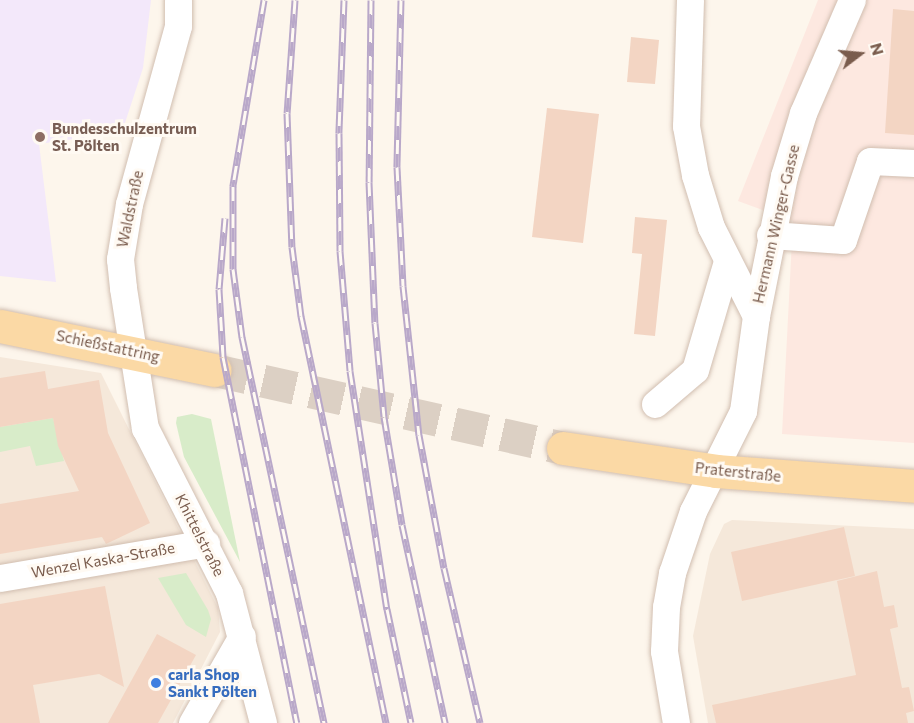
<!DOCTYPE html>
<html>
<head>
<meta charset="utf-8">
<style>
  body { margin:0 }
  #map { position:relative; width:914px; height:723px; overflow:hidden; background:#fdf6ec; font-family:Commissioner,sans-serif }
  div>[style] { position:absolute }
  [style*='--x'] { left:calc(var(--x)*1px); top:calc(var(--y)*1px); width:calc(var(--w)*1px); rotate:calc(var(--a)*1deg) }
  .residential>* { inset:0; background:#f5e8da }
  .commercial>* { inset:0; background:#fde8e0 }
  .education>* { inset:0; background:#f3e8fa }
  .green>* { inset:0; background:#d8ecc9 }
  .building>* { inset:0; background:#f3d5c3 }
  .major-tunnel>* { height:33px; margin-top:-16.5px; transform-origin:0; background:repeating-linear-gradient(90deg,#dcd0c4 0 33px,transparent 0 49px) }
  .roads { filter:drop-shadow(0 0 2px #d1beb0) drop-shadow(0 0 2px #d1beb0) }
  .minor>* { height:27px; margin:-13.5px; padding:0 13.5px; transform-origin:13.5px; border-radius:13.5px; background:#fff }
  .major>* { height:33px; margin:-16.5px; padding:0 16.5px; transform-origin:16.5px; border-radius:16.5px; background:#fbd9a5 }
  .rail>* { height:7px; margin-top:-3.5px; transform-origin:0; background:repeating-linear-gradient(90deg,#fffaf3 0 14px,#b9a8c9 0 28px); box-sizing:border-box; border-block:2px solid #b9a8c9 }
  .dots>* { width:16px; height:16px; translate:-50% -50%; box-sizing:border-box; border:3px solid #fffaf3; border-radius:50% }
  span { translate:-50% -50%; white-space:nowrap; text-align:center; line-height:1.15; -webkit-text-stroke:6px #fffaf3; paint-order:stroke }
  .education-label { font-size:15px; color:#785e54; font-weight:700 }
  .left { translate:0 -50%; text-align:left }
  .street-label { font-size:15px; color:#7a5c4d }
  .shop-label { font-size:15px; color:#366cbe; font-weight:700 }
  .north { position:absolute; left:830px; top:24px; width:60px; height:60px; -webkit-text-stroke:4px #fffaf3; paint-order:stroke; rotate:74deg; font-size:16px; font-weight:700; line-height:24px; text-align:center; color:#7a5c4d }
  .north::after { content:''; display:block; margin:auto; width:21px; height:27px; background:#7a5c4d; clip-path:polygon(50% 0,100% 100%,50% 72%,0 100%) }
</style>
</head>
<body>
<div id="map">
  <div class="residential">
    <i style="clip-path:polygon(0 357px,101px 373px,218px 608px,220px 632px,173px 723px,0 723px)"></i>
    <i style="clip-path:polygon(732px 520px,914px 529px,914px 723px,708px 723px,693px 636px,710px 554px,724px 524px)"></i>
  </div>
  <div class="commercial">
    <i style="clip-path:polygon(818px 0,914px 0,914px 443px,782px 434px,793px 221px,738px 201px)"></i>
  </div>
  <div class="education">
    <i style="clip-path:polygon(0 0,151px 0,143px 68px,122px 132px,39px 144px,56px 282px,0 276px)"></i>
  </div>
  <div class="green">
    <i style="clip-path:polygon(192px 414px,211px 419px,240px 562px,184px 457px,176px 423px,177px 417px)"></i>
    <i style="clip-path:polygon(53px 418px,64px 461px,36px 466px,30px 446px,0 452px,0 427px)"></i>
    <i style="clip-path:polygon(186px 573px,208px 610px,211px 619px,206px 637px,186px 625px,158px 578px)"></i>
  </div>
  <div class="building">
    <i style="clip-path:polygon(893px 9px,914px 11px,914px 135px,885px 133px)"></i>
    <i style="clip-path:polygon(631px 37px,659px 40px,655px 84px,627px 82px)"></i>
    <i style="clip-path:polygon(547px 108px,599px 114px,583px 243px,532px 237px)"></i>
    <i style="clip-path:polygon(635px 217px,667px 220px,655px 336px,634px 334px,642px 254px,632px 253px)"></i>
    <i style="clip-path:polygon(45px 371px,48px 389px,99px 380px,108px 433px,150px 523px,106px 544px,102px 537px,0 554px,0 504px,79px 491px,58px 446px,53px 418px,0 427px,0 378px)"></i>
    <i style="clip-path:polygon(844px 527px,855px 576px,742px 601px,731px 552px)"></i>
    <i style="clip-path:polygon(877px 571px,884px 607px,894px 605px,898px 627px,890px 629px,902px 688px,909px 687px,914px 711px,906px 713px,908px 723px,716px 723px,712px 705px,856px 675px,837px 581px)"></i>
    <i style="clip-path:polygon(105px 586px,124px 687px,99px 674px,33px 685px,40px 723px,0 723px,0 604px)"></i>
    <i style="clip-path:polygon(157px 634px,196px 655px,158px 723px,108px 723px)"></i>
  </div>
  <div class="major-tunnel">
    <i style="--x:215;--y:370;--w:357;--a:12.6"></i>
  </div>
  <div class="roads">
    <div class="minor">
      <i style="--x:178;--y:0;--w:26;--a:90"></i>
      <i style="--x:178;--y:26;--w:185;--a:105.4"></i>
      <i style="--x:129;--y:204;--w:56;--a:99.3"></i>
      <i style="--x:120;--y:259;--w:29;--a:84"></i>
      <i style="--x:123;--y:288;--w:142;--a:81.1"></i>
      <i style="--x:145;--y:428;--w:185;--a:63"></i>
      <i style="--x:229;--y:593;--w:134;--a:75.3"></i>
      <i style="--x:690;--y:0;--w:126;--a:91.8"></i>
      <i style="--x:686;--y:126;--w:50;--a:79.6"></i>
      <i style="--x:695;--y:175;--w:54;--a:72.9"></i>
      <i style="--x:711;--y:227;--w:100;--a:63.2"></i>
      <i style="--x:770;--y:235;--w:73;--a:3.9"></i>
      <i style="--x:843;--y:240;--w:83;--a:-71.1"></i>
      <i style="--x:870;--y:161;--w:44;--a:2.6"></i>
      <i style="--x:655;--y:404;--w:52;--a:-40.4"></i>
      <i style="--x:695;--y:370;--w:114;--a:-73.6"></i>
      <i style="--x:0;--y:578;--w:209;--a:-9.6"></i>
      <i style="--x:192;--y:723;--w:100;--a:-60.1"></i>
      <i style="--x:676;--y:723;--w:73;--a:-99.5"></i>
      <i style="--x:664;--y:651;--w:44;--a:-87.4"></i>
      <i style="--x:666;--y:607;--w:35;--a:-80"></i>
      <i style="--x:672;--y:573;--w:65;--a:-71.3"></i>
      <i style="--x:693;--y:511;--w:112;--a:-63.4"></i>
      <i style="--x:743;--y:411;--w:96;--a:-82.2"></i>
      <i style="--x:756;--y:316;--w:143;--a:-78.7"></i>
      <i style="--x:784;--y:176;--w:66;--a:-73.2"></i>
      <i style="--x:803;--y:113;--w:123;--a:-66.6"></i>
    </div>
    <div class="major">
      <i style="--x:0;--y:326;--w:219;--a:11.6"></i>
      <i style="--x:563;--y:448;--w:155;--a:8.5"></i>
      <i style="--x:716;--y:471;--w:199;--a:4.3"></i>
    </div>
  </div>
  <div class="rail">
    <i style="--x:264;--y:0;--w:189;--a:99.5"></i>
    <i style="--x:233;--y:186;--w:83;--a:90"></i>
    <i style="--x:233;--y:269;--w:69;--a:82.5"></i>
    <i style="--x:242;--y:337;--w:395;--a:78"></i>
    <i style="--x:295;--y:0;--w:113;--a:94"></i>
    <i style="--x:287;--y:113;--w:134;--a:87.9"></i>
    <i style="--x:292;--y:247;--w:70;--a:82.6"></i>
    <i style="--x:301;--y:316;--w:416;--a:78.2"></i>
    <i style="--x:344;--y:0;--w:133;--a:92.2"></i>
    <i style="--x:339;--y:133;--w:118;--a:89.5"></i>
    <i style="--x:340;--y:251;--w:120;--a:85.2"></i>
    <i style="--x:350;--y:371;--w:241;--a:81.2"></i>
    <i style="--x:387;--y:609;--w:116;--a:78.1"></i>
    <i style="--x:371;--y:0;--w:182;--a:90.6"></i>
    <i style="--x:369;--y:182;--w:141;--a:87.6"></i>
    <i style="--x:375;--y:323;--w:94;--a:84.5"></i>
    <i style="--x:384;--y:417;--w:109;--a:80.5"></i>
    <i style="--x:402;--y:525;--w:203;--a:77.7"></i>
    <i style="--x:401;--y:0;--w:167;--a:91.4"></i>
    <i style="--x:397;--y:167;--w:119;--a:87.1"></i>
    <i style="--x:403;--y:286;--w:150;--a:83.9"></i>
    <i style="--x:419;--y:435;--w:135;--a:79.4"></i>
    <i style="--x:444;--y:568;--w:159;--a:76.9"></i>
    <i style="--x:225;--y:218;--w:71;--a:94.8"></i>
    <i style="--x:219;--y:289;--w:68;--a:86.6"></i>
    <i style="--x:223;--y:357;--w:373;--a:78.6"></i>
  </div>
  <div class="dots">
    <i style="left:40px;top:137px;background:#8d6e63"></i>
    <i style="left:156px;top:683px;background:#3f7fe0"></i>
  </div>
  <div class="education-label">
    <span class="left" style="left:52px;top:137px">Bundesschulzentrum<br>St. Pölten</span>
  </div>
  <div class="street-label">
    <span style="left:130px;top:209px;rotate:-78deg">Waldstraße</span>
    <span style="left:776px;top:224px;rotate:-77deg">Hermann Winger-Gasse</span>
    <span style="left:108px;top:346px;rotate:12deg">Schießstattring</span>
    <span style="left:738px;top:472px;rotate:6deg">Praterstraße</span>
    <span style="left:200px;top:535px;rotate:63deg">Khittelstraße</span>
    <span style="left:103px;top:560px;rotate:-10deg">Wenzel Kaska-Straße</span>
  </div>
  <div class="shop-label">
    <span class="left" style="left:168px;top:683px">carla Shop<br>Sankt Pölten</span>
  </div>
  <div class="north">N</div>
</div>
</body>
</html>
